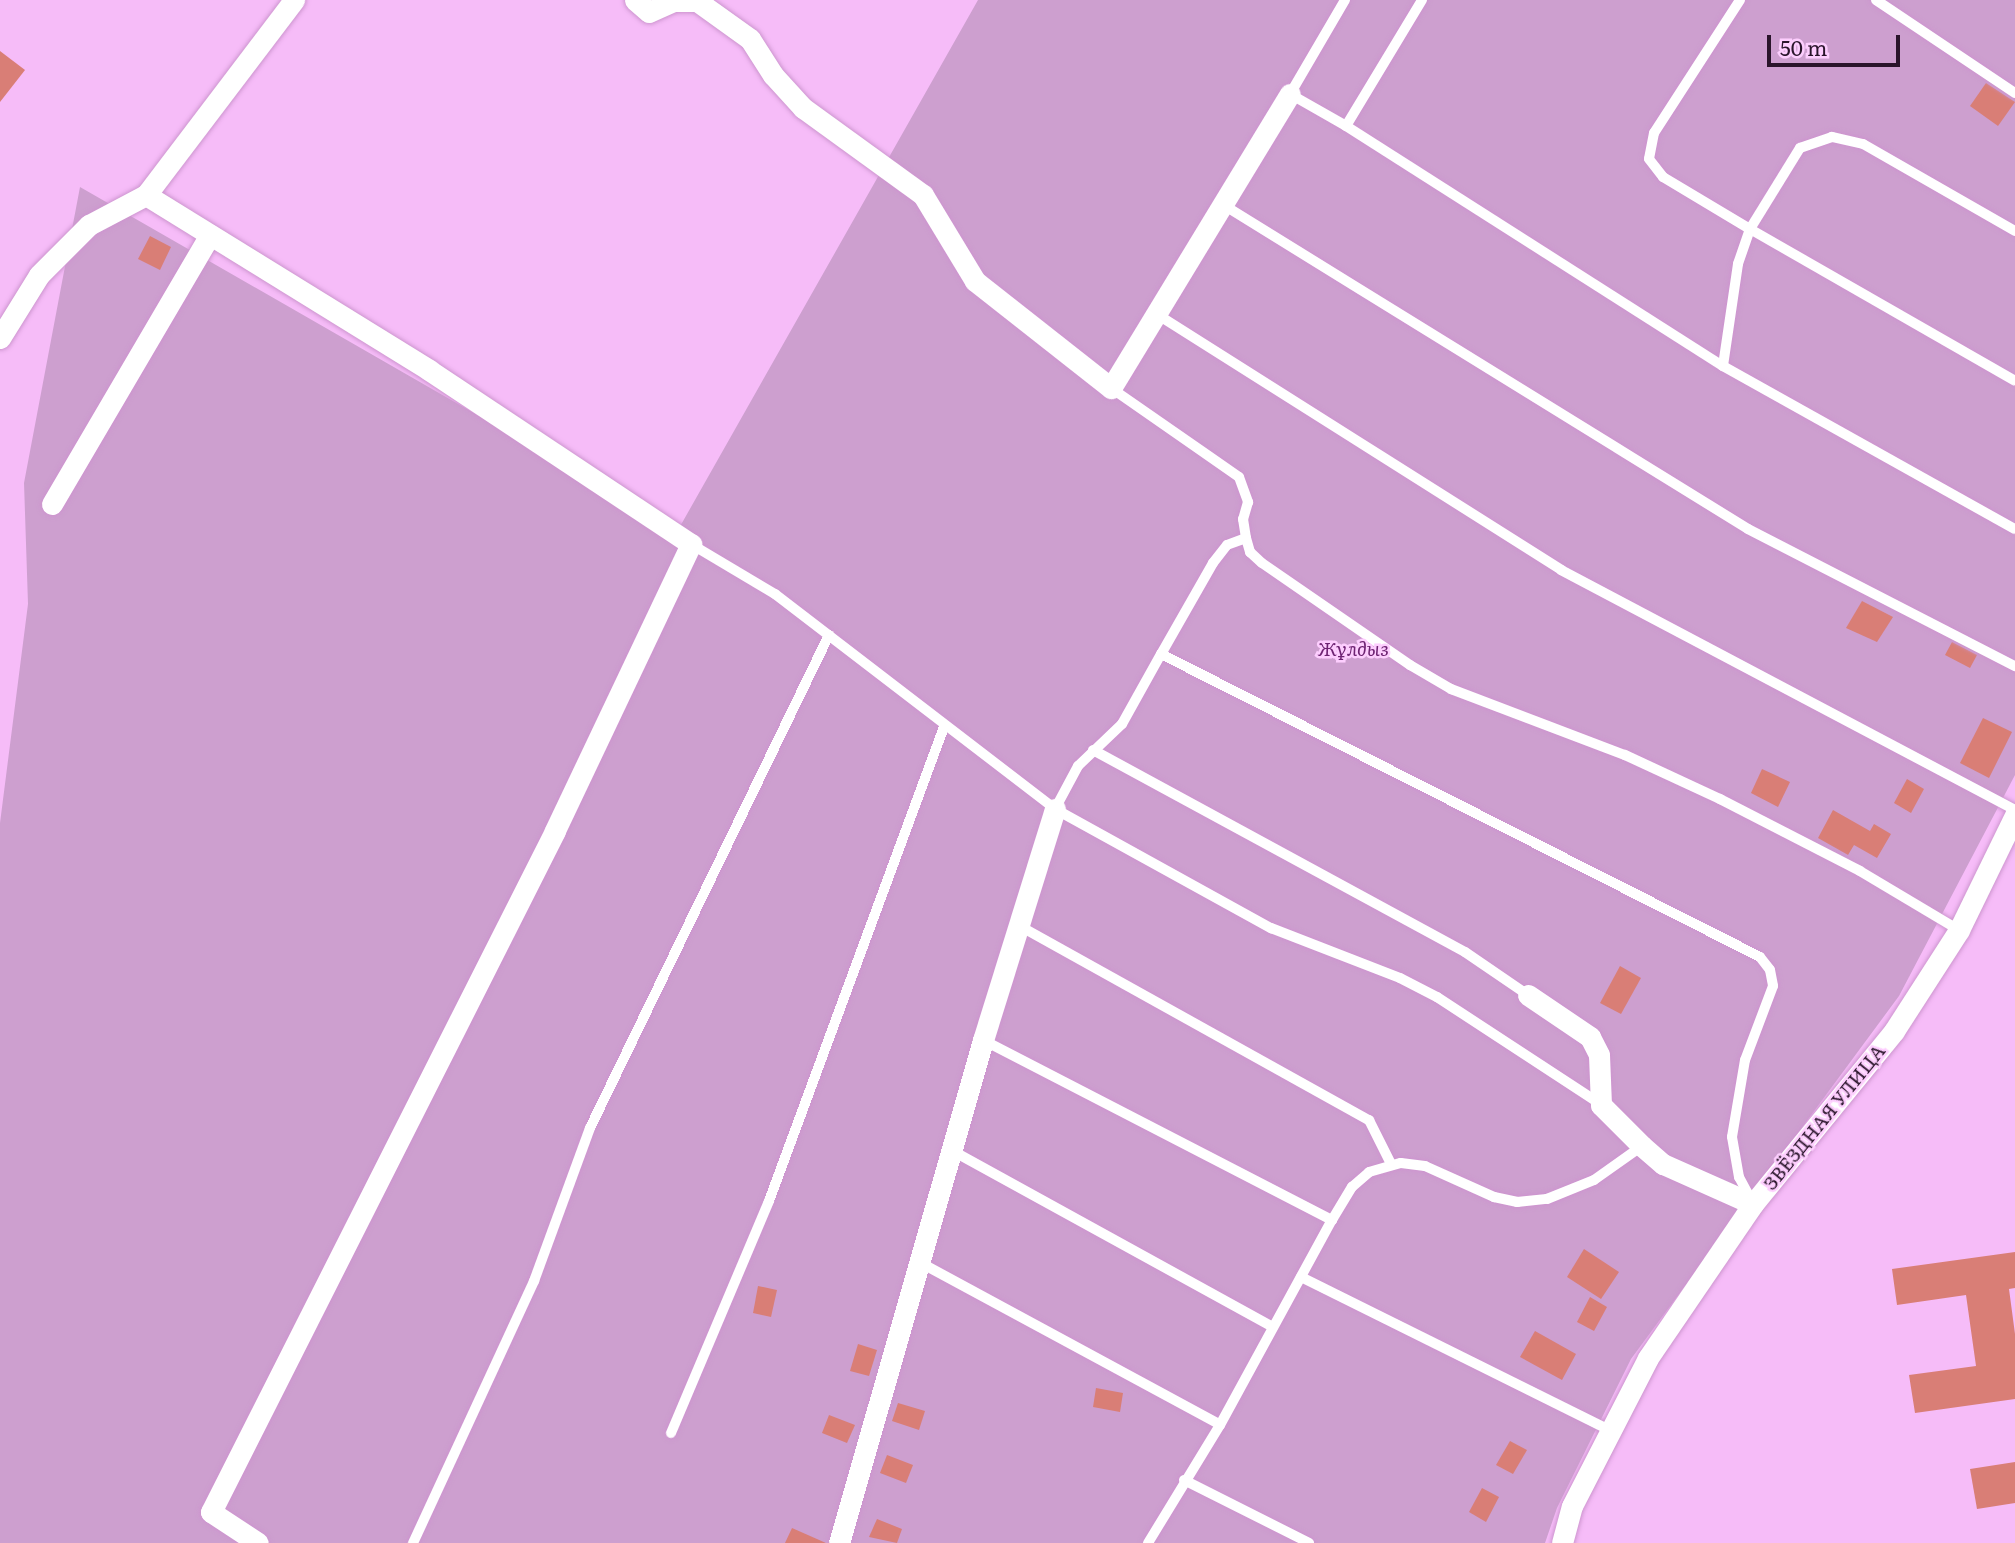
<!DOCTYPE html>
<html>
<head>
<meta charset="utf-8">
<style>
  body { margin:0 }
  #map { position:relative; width:2015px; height:1543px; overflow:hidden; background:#f6bcf8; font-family:Literata,serif }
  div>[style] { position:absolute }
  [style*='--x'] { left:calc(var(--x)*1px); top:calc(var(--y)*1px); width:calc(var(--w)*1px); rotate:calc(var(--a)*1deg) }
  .green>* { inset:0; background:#cd9fcf }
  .building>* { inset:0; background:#d97e76 }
  .roads { filter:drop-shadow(0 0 2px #cd95cf) drop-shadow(0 0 2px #cd95cf) }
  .service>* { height:10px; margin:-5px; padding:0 5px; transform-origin:5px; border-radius:5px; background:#fff }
  .minor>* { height:21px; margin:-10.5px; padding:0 10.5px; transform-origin:10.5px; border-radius:10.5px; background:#fff }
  span { translate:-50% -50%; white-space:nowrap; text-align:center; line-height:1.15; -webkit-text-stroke:5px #fdcefe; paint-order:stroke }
  .park-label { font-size:19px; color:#6e2372; font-style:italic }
  .street-label { font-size:19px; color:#2a152b }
  .scale { position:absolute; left:1767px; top:35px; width:133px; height:32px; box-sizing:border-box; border:4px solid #2a152b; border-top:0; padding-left:9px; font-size:21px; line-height:24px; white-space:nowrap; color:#2a152b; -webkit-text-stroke:5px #fdcefe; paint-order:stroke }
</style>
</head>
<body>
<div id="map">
  <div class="green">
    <i style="clip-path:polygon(978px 0,2015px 0,2015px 775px,1899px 996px,1631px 1359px,1557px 1508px,1545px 1543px,0 1543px,0 823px,28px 604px,24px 483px,80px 187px,678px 530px)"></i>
  </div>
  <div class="building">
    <i style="clip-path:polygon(0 51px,25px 70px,0 102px)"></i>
    <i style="clip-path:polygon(1986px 83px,2015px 102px,1998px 126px,1970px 106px)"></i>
    <i style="clip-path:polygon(150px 236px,171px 247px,160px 270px,138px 259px)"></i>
    <i style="clip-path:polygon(1862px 601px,1893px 617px,1877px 642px,1846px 628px)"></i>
    <i style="clip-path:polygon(1952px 642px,1977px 655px,1970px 668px,1945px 655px)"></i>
    <i style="clip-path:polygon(1983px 718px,2012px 732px,1989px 778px,1960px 763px)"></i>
    <i style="clip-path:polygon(1762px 769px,1790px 782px,1778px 807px,1751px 793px)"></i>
    <i style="clip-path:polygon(1907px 779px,1924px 789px,1911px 813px,1894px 803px)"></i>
    <i style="clip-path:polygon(1833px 810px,1870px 831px,1874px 824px,1891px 834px,1877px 858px,1854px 845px,1848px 855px,1818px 838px)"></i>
    <i style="clip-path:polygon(1620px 966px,1641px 978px,1621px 1014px,1600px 1003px)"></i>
    <i style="clip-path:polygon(1584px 1249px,1619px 1272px,1601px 1299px,1567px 1277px)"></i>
    <i style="clip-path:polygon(2015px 1252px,2015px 1288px,2009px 1289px,2015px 1334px,2015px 1399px,1915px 1413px,1909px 1375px,1976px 1366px,1966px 1295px,1897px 1305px,1892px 1269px)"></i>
    <i style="clip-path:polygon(758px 1286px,777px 1290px,771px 1317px,753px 1313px)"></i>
    <i style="clip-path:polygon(1590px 1297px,1607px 1307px,1594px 1331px,1577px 1322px)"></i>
    <i style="clip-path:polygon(1535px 1331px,1576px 1354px,1562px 1380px,1520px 1357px)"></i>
    <i style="clip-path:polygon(858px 1344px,877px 1350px,869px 1376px,850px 1371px)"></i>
    <i style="clip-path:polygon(1096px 1388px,1123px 1393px,1120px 1412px,1093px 1407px)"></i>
    <i style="clip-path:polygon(898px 1403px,925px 1411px,919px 1430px,892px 1421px)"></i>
    <i style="clip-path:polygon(829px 1415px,855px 1425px,847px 1443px,822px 1433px)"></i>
    <i style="clip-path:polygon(1510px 1441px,1527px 1450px,1513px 1474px,1496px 1465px)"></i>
    <i style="clip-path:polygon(887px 1455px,913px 1465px,906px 1483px,880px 1473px)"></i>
    <i style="clip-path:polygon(2015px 1462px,2015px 1503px,1977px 1509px,1970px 1469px)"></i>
    <i style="clip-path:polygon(1482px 1488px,1499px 1497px,1486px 1522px,1469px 1512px)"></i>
    <i style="clip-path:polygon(877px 1519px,902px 1529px,897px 1543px,869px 1537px)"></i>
    <i style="clip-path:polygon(792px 1528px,826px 1543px,785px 1543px)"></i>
  </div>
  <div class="roads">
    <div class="service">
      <i style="--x:1345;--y:0;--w:109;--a:120.3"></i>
      <i style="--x:1290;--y:94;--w:64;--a:29.7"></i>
      <i style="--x:1422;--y:0;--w:147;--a:121.1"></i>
      <i style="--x:1346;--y:126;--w:447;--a:32.5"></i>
      <i style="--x:1740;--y:0;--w:158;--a:122.9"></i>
      <i style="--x:1654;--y:133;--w:26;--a:101"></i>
      <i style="--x:1649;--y:159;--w:23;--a:52"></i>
      <i style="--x:1663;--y:177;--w:101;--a:30.9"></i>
      <i style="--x:1750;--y:229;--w:37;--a:109"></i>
      <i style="--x:1738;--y:264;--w:103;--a:98.4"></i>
      <i style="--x:1723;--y:366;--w:334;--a:29.2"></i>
      <i style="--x:1876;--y:0;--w:167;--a:33.8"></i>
      <i style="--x:1222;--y:204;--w:618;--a:31.71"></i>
      <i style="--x:1748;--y:529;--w:300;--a:27.2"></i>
      <i style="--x:2015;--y:231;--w:175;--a:-150.2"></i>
      <i style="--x:1863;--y:144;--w:32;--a:-167"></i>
      <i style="--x:1832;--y:137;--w:34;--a:161"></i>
      <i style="--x:1800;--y:148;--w:95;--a:121.7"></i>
      <i style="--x:1750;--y:229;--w:305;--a:29.8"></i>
      <i style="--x:1155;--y:313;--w:481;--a:32.3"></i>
      <i style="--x:1561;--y:570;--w:514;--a:27.86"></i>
      <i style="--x:1111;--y:388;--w:156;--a:34.8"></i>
      <i style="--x:1239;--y:477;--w:27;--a:70"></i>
      <i style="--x:1248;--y:502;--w:18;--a:106"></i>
      <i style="--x:1243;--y:519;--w:19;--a:81"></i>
      <i style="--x:1246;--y:538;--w:15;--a:74"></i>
      <i style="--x:1250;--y:552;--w:16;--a:43"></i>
      <i style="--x:1262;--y:563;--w:180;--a:34.6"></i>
      <i style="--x:1410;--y:665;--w:48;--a:30.3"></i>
      <i style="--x:1451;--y:689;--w:186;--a:20.8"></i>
      <i style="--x:1625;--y:755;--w:105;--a:24.9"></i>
      <i style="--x:1720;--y:799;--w:157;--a:27.2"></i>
      <i style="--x:1860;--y:871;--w:115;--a:30.8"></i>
      <i style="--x:1246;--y:538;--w:20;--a:160"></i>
      <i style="--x:1227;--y:545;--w:23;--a:128"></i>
      <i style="--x:1213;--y:563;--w:105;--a:119.7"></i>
      <i style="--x:1161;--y:654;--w:671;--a:26.83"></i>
      <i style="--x:1760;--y:957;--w:16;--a:52"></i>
      <i style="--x:1770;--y:970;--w:16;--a:79"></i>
      <i style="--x:1773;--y:986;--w:79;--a:110.7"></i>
      <i style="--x:1745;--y:1060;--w:78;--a:99.6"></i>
      <i style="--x:1732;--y:1137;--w:41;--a:80.1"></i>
      <i style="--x:1739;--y:1177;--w:26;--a:62"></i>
      <i style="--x:691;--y:544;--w:98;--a:30.8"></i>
      <i style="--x:775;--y:594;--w:353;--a:37.5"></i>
      <i style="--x:1055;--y:809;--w:49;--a:-61.9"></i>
      <i style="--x:1078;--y:766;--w:61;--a:-43.7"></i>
      <i style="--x:1122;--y:724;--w:80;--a:-60.9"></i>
      <i style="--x:1093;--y:750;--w:423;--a:28.5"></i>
      <i style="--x:1465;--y:952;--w:76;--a:34.3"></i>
      <i style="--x:1055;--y:809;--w:247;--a:28.9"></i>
      <i style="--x:1271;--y:928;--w:138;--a:21.2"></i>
      <i style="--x:1400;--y:978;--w:42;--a:27.2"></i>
      <i style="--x:1437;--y:997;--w:194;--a:33.2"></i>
      <i style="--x:1018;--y:925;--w:402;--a:29.1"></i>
      <i style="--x:1369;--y:1120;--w:49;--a:63.4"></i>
      <i style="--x:983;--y:1040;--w:393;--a:27.3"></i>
      <i style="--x:951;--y:1150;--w:367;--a:28.8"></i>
      <i style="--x:921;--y:1263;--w:340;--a:28.4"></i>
      <i style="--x:1301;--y:1277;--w:346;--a:26.4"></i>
      <i style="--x:671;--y:1433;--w:252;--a:-67.1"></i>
      <i style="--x:769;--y:1201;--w:505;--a:-69.74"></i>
      <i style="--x:1184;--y:1480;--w:140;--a:26.7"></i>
      <i style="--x:413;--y:1543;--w:289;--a:-65.2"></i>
      <i style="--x:534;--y:1281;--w:163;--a:-69.9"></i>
      <i style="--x:590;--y:1128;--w:548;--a:-64.14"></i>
      <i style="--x:1148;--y:1543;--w:138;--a:-58.6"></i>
      <i style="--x:1220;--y:1425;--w:234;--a:-61.4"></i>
      <i style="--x:1332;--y:1220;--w:39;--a:-59"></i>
      <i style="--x:1352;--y:1187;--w:23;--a:-41"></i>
      <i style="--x:1369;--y:1172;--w:33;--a:-16"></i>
      <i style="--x:1401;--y:1163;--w:24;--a:7"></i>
      <i style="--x:1425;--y:1166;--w:76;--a:24.2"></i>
      <i style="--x:1494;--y:1197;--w:24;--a:12"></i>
      <i style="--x:1517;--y:1202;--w:30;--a:-6"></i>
      <i style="--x:1547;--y:1199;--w:51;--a:-22"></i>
      <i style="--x:1594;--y:1180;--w:59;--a:-35.3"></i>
    </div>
    <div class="minor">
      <i style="--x:635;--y:0;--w:18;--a:41"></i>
      <i style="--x:649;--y:12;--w:27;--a:-24"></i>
      <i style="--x:674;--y:1;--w:23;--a:0"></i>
      <i style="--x:697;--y:1;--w:65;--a:35.6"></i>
      <i style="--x:750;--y:39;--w:43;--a:57.4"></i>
      <i style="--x:773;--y:75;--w:45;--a:47.7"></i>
      <i style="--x:803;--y:108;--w:148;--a:35.9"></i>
      <i style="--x:923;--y:195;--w:100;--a:58.8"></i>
      <i style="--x:975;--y:281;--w:173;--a:38.2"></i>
      <i style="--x:1111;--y:388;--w:344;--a:-58.7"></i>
      <i style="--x:146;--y:195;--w:333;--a:31.7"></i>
      <i style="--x:429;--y:370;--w:315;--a:33.6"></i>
      <i style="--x:691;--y:544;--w:318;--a:115.4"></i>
      <i style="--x:555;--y:831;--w:763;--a:116.8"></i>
      <i style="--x:211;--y:1512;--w:56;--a:33.4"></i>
      <i style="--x:0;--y:338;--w:74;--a:-58.2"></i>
      <i style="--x:39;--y:275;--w:71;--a:-45"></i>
      <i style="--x:89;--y:225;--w:64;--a:-27.8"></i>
      <i style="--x:146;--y:195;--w:245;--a:-52.8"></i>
      <i style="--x:52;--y:504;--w:312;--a:-59.6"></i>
      <i style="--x:1528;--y:995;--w:75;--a:34.1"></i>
      <i style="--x:1590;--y:1037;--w:20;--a:63"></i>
      <i style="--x:1599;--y:1055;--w:50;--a:87.7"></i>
      <i style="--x:1601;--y:1105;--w:58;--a:45"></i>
      <i style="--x:1642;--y:1146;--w:28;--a:41"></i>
      <i style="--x:1663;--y:1164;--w:98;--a:24"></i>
      <i style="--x:839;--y:1543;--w:523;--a:-74.02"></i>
      <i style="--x:983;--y:1040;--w:242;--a:-72.7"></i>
      <i style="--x:1562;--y:1543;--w:38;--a:-75"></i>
      <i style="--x:1572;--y:1506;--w:166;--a:-62.8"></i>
      <i style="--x:1648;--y:1358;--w:186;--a:-55.7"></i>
      <i style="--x:1753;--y:1204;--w:223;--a:-50.8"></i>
      <i style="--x:1894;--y:1031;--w:120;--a:-57.2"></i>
      <i style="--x:1959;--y:930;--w:128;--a:-64"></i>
    </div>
  </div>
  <div class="park-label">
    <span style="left:1353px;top:649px">Жұлдыз</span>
  </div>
  <div class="street-label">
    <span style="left:1824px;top:1117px;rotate:-51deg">ЗВЁЗДНАЯ УЛИЦА</span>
  </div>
  <div class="scale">50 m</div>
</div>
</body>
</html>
